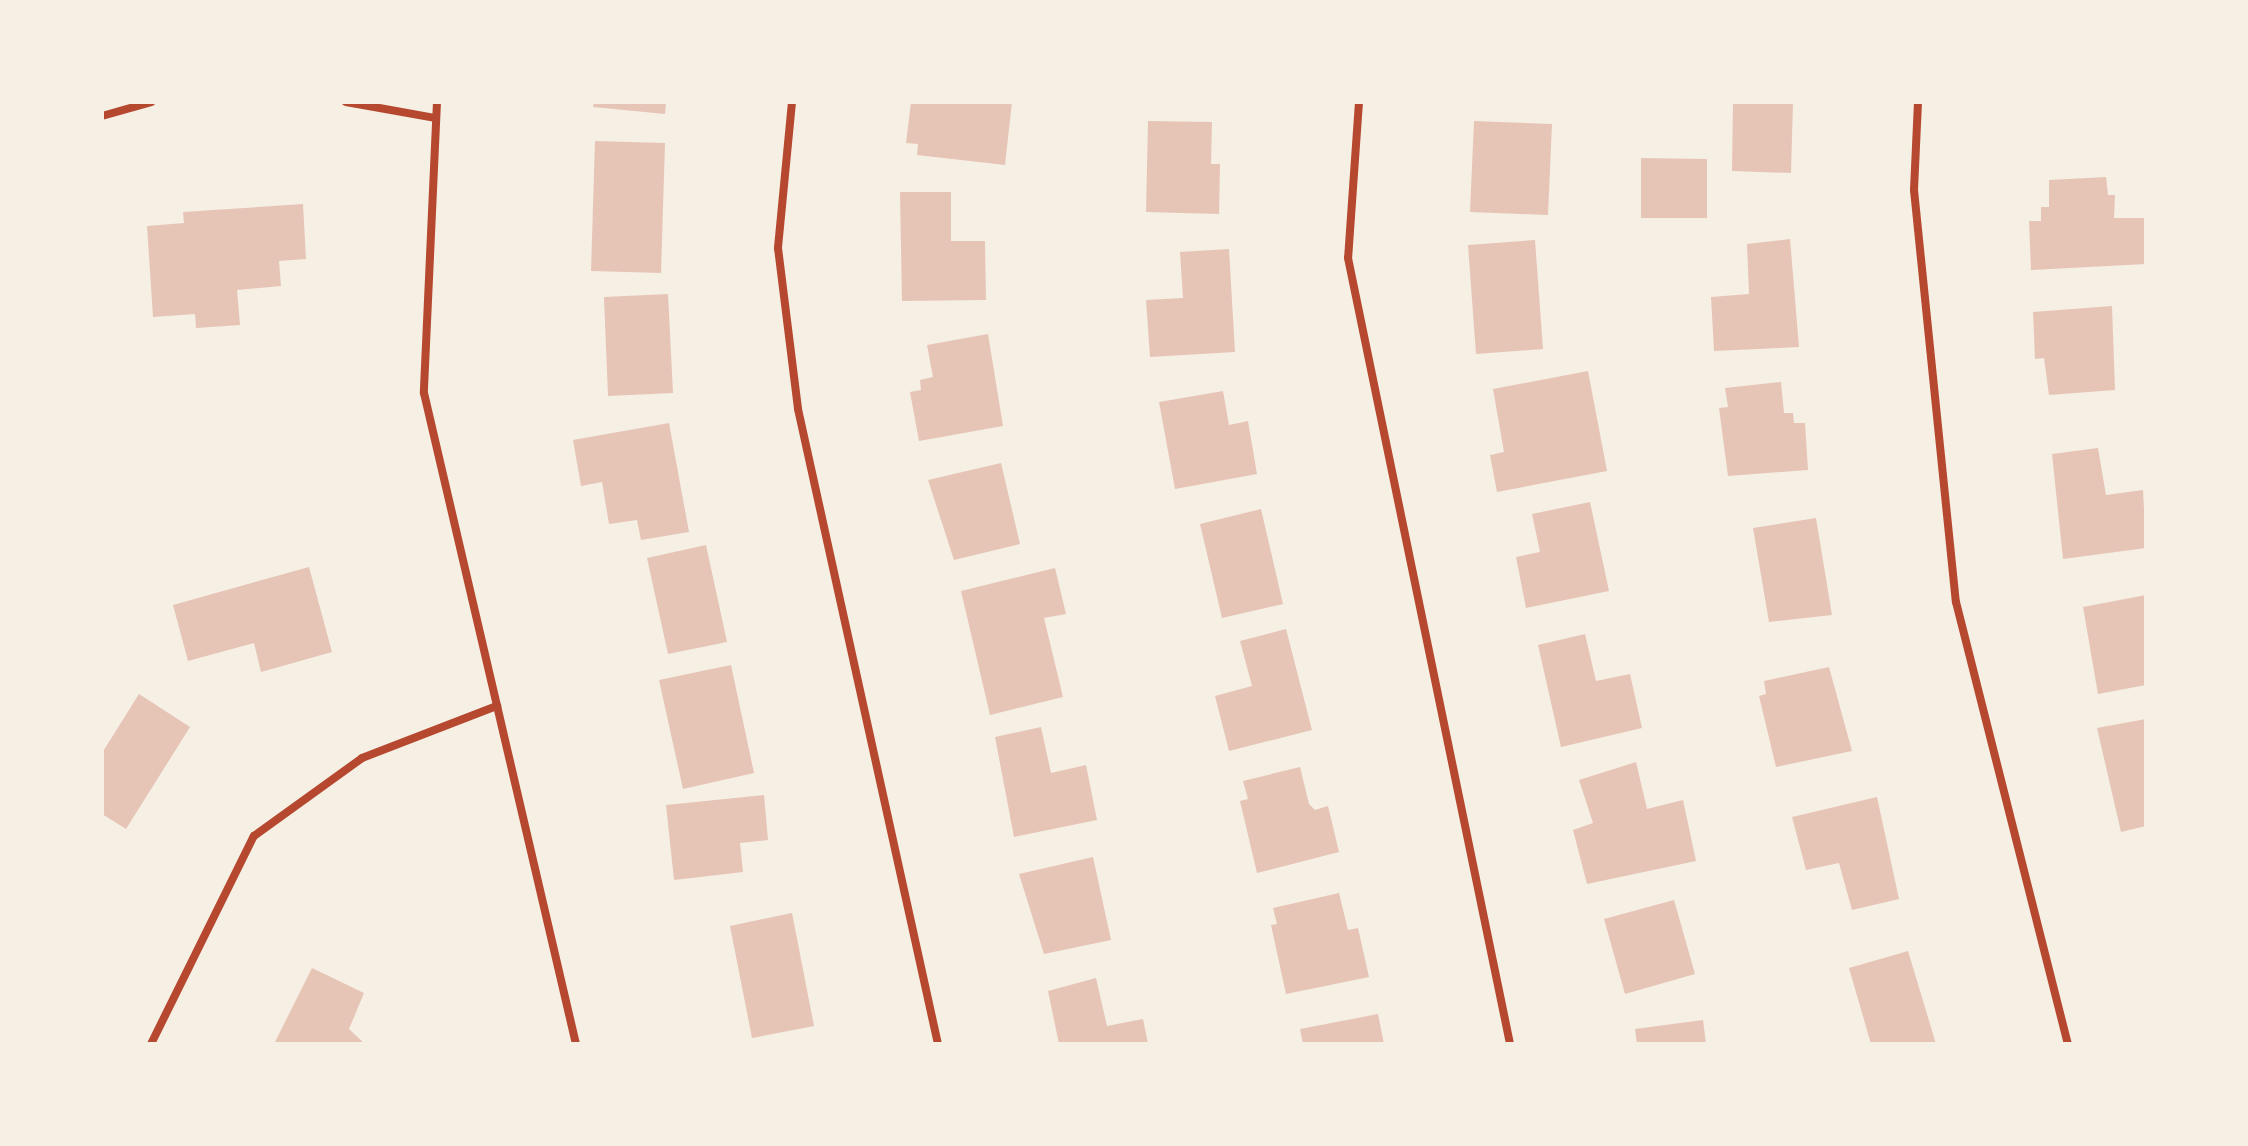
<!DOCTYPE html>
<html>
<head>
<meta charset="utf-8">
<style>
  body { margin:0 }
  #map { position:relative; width:2248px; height:1146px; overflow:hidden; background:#f6efe4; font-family:"Space Grotesk",sans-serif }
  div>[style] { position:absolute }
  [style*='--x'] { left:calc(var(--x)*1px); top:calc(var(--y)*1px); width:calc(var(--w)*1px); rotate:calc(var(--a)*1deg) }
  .building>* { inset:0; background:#e6c5b7 }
  .minor>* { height:8px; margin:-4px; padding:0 4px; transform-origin:4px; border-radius:4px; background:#b5482f }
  span { translate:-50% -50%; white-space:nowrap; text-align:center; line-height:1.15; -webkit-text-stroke:7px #f6efe4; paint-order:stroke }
  .frame { position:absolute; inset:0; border:104px solid #f6efe4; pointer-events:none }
</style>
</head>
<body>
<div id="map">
  <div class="building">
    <i style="clip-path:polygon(594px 102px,666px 102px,665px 114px,593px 107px)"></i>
    <i style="clip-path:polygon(911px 102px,1012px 102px,1005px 165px,917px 155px,918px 144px,906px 143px)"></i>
    <i style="clip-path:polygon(1733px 102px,1793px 102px,1791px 173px,1732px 171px)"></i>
    <i style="clip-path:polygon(1148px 121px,1212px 122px,1211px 164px,1220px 164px,1219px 214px,1146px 212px)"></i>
    <i style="clip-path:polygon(1474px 121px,1552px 124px,1548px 215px,1470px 212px)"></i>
    <i style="clip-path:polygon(595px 141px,665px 143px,661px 273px,591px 271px)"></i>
    <i style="clip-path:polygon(1641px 158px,1707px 159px,1707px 218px,1641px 218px)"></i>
    <i style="clip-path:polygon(2106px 177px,2108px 195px,2115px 195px,2114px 218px,2146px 218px,2146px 264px,2031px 270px,2029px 221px,2041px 221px,2041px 207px,2049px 207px,2049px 180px)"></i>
    <i style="clip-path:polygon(900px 192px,951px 192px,951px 241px,985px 241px,986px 300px,902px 301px)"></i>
    <i style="clip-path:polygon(303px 204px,306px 259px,279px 261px,281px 286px,237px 290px,240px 325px,196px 328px,195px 314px,153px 317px,147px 226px,184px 223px,183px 212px)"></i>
    <i style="clip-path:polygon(1790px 239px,1799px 347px,1714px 351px,1711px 297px,1749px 294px,1747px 244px)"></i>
    <i style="clip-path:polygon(1535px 240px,1543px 349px,1476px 354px,1468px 245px)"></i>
    <i style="clip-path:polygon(1229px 249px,1235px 352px,1150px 357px,1146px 300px,1183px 298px,1180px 252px)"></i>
    <i style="clip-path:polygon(668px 294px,673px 393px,608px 396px,604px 297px)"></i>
    <i style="clip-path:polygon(2112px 306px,2115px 390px,2049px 395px,2044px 358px,2035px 359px,2033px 312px)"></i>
    <i style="clip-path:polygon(988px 334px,1003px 426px,919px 441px,910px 392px,921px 390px,920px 380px,933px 377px,927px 345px)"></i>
    <i style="clip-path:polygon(1588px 371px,1607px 471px,1497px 492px,1490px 455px,1504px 452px,1493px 389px)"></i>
    <i style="clip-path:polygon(1781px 382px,1784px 413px,1793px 413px,1794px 423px,1805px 423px,1808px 470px,1728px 476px,1719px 408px,1728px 407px,1725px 388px)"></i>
    <i style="clip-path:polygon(1223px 391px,1229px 425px,1248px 421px,1257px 474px,1175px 489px,1159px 402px)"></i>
    <i style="clip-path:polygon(669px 423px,689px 532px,641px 540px,637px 520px,609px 524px,602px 482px,581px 486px,573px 440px)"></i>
    <i style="clip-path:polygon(2098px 448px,2106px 495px,2143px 490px,2146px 548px,2063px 559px,2052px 454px)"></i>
    <i style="clip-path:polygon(1001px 463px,1020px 544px,954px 560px,928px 480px)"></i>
    <i style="clip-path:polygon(1590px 502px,1609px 591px,1526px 608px,1516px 557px,1540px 552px,1532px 514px)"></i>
    <i style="clip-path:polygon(1261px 509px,1283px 604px,1222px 618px,1200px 524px)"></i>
    <i style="clip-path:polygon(1816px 518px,1832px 615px,1769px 622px,1753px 528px)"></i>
    <i style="clip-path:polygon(706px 545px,727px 642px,668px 654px,647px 558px)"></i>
    <i style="clip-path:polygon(309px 567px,332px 652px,261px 672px,254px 643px,188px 661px,173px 605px)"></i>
    <i style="clip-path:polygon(1055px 568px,1066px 614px,1044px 618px,1063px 697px,990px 715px,961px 591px)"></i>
    <i style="clip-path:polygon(2146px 595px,2146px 685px,2098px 694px,2083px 607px)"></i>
    <i style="clip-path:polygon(1286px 629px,1312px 730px,1229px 751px,1215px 696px,1252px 686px,1240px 641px)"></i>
    <i style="clip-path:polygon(1585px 634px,1596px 681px,1630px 674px,1642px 728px,1561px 747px,1538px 645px)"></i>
    <i style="clip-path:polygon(731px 665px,754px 773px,683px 789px,659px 680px)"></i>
    <i style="clip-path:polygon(1829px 667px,1852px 751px,1776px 767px,1759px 696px,1766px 694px,1764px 681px)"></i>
    <i style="clip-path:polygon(139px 694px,190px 727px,126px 829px,102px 814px,102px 753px)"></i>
    <i style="clip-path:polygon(2146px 719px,2146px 826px,2121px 832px,2097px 728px)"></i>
    <i style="clip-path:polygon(1041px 727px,1051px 773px,1086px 765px,1097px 820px,1014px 837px,995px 737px)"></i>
    <i style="clip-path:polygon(1636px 762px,1647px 809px,1683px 800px,1696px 861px,1587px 884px,1573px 830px,1593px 823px,1579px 780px)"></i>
    <i style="clip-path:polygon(1300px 767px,1309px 804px,1315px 810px,1328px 806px,1339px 852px,1257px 873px,1240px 801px,1248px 799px,1243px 781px)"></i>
    <i style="clip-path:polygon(764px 795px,768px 840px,740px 843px,743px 872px,674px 880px,666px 805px)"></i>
    <i style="clip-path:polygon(1877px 797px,1899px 899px,1852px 910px,1839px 863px,1806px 870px,1792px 817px)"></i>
    <i style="clip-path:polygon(1093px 857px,1111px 940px,1044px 954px,1019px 874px)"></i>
    <i style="clip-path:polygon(1339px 893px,1348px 930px,1358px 928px,1369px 977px,1286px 994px,1271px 925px,1277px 924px,1273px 908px)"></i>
    <i style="clip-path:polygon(1674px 900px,1695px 974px,1625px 994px,1604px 919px)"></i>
    <i style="clip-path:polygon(792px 913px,814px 1026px,752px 1038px,730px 926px)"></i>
    <i style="clip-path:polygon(1908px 951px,1936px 1044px,1871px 1044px,1849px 968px)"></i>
    <i style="clip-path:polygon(312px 968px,364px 993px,349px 1029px,365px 1044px,274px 1044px)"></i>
    <i style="clip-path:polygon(1096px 978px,1107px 1026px,1143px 1019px,1148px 1044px,1059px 1044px,1048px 991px)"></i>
    <i style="clip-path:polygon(1378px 1014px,1384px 1044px,1303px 1044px,1300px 1029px)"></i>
    <i style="clip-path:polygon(1703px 1020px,1706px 1044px,1637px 1044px,1635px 1029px)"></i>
  </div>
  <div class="minor">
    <i style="--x:346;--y:102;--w:90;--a:10.2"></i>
    <i style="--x:437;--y:102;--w:291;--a:92.6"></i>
    <i style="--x:424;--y:393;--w:669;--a:76.86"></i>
    <i style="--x:792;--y:102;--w:147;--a:95.5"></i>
    <i style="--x:778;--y:248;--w:162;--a:82.9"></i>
    <i style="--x:798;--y:409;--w:650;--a:77.57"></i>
    <i style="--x:1359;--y:102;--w:156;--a:94"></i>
    <i style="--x:1348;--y:258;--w:803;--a:78.35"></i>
    <i style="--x:1918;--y:102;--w:88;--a:92.6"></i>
    <i style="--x:1914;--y:190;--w:414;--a:84.2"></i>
    <i style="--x:1956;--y:602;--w:456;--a:75.8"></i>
    <i style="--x:102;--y:116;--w:51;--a:-15.9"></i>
    <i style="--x:151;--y:1044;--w:232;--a:-63.7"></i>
    <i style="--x:254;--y:836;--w:133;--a:-35.8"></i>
    <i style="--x:362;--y:758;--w:145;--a:-21.1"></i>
  </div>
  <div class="frame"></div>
</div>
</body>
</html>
